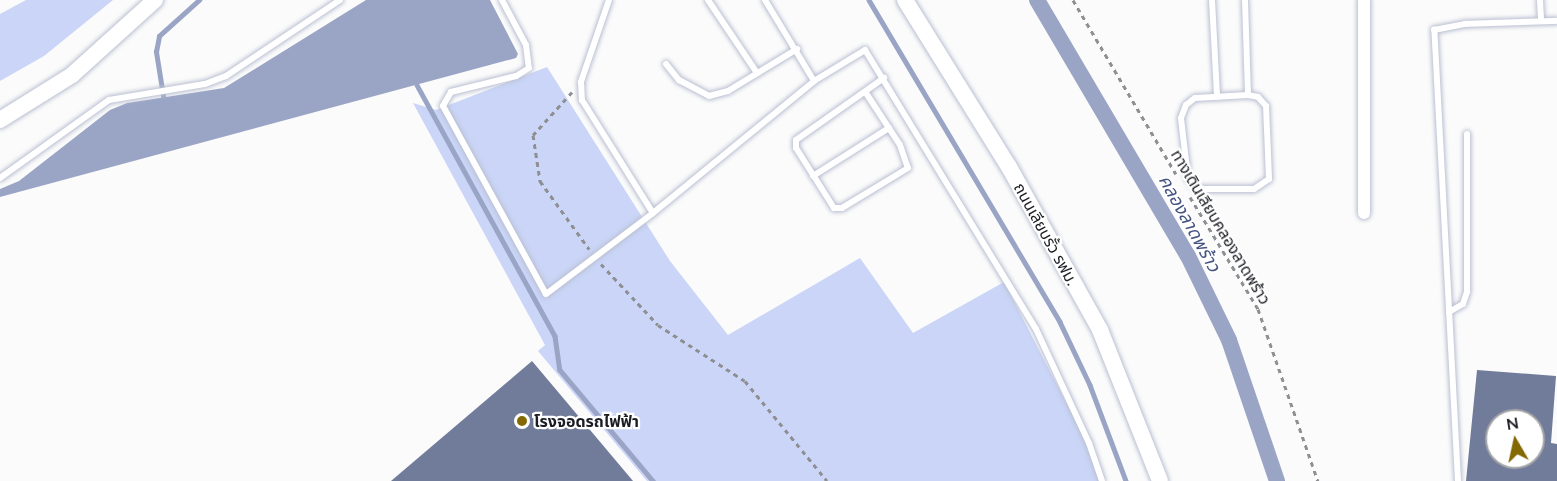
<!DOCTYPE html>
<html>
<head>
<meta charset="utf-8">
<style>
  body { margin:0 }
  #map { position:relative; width:1557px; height:481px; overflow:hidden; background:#fbfbfb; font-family:Lato,"Noto Sans Thai",sans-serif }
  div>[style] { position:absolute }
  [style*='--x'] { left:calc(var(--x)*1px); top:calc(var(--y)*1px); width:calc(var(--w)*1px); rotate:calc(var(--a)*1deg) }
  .green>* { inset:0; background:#cad5f7 }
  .water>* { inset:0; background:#9aa5c6 }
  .stream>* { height:4.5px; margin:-2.25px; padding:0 2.25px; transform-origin:2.25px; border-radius:2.25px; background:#9aa5c6 }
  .canal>* { height:16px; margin:-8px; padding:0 8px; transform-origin:8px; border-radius:8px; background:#9aa5c6 }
  .building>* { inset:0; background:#717b9a }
  .path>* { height:3px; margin-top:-1.5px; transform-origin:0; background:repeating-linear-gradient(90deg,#8e8f92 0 4.5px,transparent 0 9px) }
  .roads { filter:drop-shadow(0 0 2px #bac0d2) drop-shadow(0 0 2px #bac0d2) }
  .service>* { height:6px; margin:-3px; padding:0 3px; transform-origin:3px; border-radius:3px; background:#fff }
  .minor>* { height:12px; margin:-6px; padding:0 6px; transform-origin:6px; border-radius:6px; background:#fff }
  .tertiary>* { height:16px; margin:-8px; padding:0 8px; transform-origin:8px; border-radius:8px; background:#fff }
  .dots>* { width:16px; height:16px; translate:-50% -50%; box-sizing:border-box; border:3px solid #fff; border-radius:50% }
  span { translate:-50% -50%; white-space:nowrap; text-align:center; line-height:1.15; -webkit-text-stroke:4.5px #fff; paint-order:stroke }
  .street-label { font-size:16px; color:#1b1d23 }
  .poi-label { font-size:16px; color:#1b1d23; font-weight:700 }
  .left { translate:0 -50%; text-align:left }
  .water-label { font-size:18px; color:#465483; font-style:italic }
  .north { position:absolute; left:1485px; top:409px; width:60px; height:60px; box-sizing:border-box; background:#fff; border:2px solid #a4a5a7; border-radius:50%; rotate:351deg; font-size:16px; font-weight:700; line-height:24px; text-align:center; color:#1b1d23 }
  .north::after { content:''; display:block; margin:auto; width:21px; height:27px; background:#846903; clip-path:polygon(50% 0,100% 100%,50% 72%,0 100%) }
</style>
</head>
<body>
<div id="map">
  <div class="green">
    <i style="clip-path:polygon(26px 0,113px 0,44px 56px,0 81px,0 14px)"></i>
    <i style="clip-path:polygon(547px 67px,670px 261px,728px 335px,860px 258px,913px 333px,1004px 282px,1087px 443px,1099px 481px,647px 481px,538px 351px,545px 345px,413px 103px,436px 110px)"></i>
  </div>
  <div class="water">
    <i style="clip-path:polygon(366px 0,490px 0,518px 54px,516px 58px,0 197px,0 189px,19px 181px,110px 110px,127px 103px,224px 88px)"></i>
  </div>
  <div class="stream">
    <i style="--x:869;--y:0;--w:374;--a:59.3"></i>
    <i style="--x:1060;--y:322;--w:70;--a:64.5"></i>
    <i style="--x:1090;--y:385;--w:103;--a:69.4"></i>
    <i style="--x:417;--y:85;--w:286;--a:61.2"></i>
    <i style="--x:555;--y:336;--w:34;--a:82"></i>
    <i style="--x:560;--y:370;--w:145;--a:50"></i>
    <i style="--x:164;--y:102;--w:51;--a:-99.1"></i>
    <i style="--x:156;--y:52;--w:16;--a:-79"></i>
    <i style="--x:159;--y:36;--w:54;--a:-42"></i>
  </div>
  <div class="canal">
    <i style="--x:1037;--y:0;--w:297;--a:59.5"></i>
    <i style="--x:1188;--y:256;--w:93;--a:64"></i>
    <i style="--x:1229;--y:340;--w:149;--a:71.2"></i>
  </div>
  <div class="building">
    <i style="clip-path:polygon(532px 361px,633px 481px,391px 481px)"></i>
    <i style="clip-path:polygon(evenodd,1477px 370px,1556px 376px,1551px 443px,1557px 444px,1557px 481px,1466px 481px,1477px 370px,1497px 421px,1533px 421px,1533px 457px,1497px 457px,1497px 421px)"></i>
  </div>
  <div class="path">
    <i style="--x:1073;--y:0;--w:202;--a:59.4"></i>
    <i style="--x:572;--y:92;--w:58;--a:132.2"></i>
    <i style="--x:533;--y:135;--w:47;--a:81.3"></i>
    <i style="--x:540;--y:181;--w:84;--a:54.2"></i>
    <i style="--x:1190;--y:197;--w:131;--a:58.7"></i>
    <i style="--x:1258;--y:309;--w:182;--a:70.8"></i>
    <i style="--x:601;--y:264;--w:83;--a:46.9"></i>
    <i style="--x:658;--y:325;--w:103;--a:32.8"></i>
    <i style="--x:745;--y:381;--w:129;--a:50.6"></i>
  </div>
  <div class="roads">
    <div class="service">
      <i style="--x:502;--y:0;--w:51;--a:61.9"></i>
      <i style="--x:526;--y:45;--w:23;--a:83"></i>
      <i style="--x:529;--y:68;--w:15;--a:148"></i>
      <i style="--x:516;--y:76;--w:67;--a:166.2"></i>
      <i style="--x:451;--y:92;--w:16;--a:120"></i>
      <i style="--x:443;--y:106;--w:214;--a:61.3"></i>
      <i style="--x:546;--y:294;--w:134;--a:-37.1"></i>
      <i style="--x:653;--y:213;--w:208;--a:-39.3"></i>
      <i style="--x:814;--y:81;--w:60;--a:-31.3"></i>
      <i style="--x:865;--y:50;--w:327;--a:58.5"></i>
      <i style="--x:1036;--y:329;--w:126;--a:65.1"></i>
      <i style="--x:1089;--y:443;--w:40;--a:71.1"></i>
      <i style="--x:609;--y:0;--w:87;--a:108.9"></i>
      <i style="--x:581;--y:82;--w:18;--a:87"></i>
      <i style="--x:582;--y:100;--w:133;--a:57.9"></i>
      <i style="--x:708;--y:0;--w:88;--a:56.1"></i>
      <i style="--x:765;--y:0;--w:95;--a:58.8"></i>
      <i style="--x:1212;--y:0;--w:97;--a:87"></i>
      <i style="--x:1245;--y:0;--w:95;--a:88.2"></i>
      <i style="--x:1540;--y:0;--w:21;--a:87"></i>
      <i style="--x:666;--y:64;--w:21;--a:51"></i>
      <i style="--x:679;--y:80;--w:34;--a:28"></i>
      <i style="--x:709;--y:96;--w:20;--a:-15"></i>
      <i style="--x:728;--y:91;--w:81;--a:-31.3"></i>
      <i style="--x:866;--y:93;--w:62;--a:56.8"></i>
      <i style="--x:900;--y:145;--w:24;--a:71"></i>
      <i style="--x:908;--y:168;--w:77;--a:148.8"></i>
      <i style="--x:842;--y:208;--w:8;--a:180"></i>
      <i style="--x:834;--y:208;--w:71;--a:-122.3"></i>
      <i style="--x:796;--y:148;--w:8;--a:-90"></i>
      <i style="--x:796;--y:140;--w:108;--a:-35.2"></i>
      <i style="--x:1248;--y:95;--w:10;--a:11"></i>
      <i style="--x:1258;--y:97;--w:12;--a:48"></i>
      <i style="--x:1266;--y:106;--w:73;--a:87.6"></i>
      <i style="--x:1269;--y:179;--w:18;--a:146"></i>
      <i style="--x:1254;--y:189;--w:57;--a:180"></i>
      <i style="--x:1197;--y:189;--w:14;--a:-129"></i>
      <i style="--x:1188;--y:178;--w:60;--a:-96.7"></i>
      <i style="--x:1181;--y:118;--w:14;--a:-69"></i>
      <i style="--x:1186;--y:105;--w:11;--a:-38"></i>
      <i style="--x:1195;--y:98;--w:53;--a:-3.2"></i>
      <i style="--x:813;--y:176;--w:90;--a:-32.3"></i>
      <i style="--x:0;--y:178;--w:134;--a:-35.6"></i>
      <i style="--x:109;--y:100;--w:97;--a:-9.5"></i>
      <i style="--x:205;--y:84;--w:22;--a:-21"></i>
      <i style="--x:226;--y:76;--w:137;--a:-33.7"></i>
      <i style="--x:1449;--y:312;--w:16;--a:-30"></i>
      <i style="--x:1463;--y:304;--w:13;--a:-72"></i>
      <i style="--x:1467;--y:292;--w:158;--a:-90"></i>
      <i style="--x:1458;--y:481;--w:452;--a:-93"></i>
      <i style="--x:1434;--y:30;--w:32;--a:-11"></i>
      <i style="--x:1465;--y:24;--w:92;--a:-1.9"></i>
    </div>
    <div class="minor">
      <i style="--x:1364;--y:213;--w:213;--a:-90"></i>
    </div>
    <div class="tertiary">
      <i style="--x:905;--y:0;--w:197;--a:58.1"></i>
      <i style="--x:1009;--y:167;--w:187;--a:60.8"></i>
      <i style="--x:1100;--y:330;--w:162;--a:68.3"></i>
      <i style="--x:0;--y:120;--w:85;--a:-32"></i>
      <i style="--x:72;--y:75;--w:112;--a:-42.1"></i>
    </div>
  </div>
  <div class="dots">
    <i style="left:522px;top:421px;background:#846903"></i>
  </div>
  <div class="street-label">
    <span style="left:1221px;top:227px;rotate:59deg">ทางเดินเลียบคลองลาดพร้าว</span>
    <span style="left:1046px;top:234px;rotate:61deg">ถนนเลียบรั้ว รฟม.</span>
  </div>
  <div class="poi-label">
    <span class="left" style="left:534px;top:421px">โรงจอดรถไฟฟ้า</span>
  </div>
  <div class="water-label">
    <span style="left:1190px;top:223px;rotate:61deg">คลองลาดพร้าว</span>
  </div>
  <div class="north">N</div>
</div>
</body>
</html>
